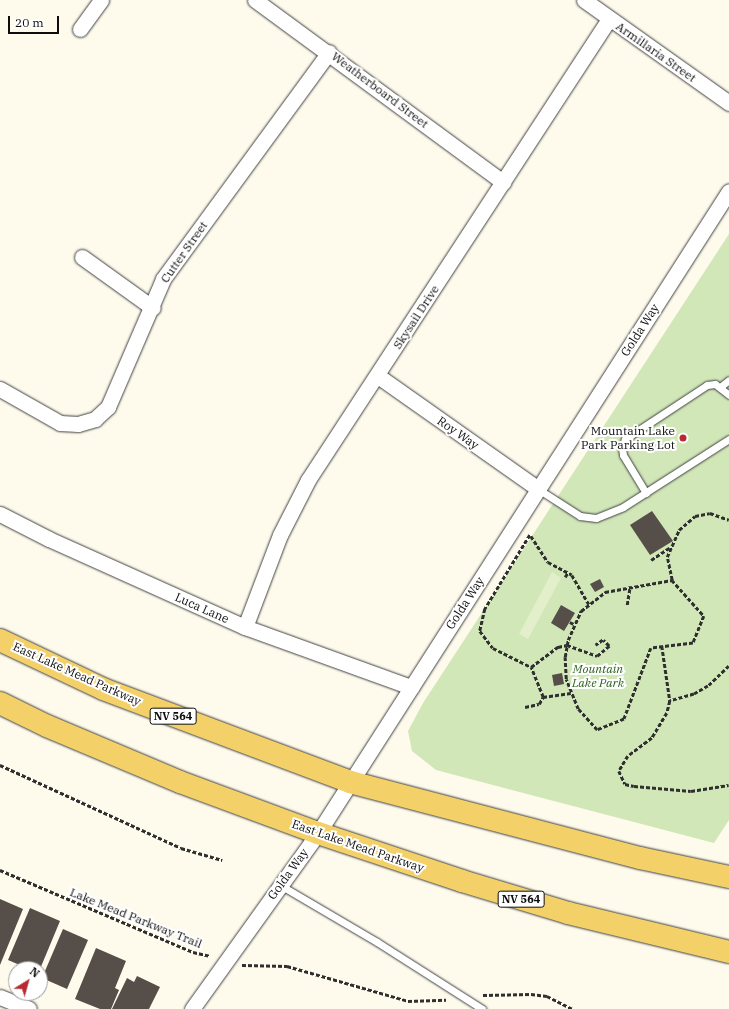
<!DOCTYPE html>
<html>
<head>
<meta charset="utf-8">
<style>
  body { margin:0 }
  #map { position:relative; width:729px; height:1009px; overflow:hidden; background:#fefbed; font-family:"IBM Plex Serif",serif }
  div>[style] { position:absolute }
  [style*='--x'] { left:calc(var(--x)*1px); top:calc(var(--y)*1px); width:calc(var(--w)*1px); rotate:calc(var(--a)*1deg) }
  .green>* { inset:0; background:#d1e7b8 }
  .pitch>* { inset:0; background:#e2efca }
  .building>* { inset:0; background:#554e49 }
  .path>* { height:2.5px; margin-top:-1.25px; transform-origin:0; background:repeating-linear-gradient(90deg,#2f2f2f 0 4px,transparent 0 6px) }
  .roads { filter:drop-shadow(0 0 1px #404040) drop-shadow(0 0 1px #404040) }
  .service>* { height:7px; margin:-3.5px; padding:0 3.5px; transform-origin:3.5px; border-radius:3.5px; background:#fff }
  .minor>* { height:15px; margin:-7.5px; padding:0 7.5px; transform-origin:7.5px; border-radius:7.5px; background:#fff }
  .primary>* { height:22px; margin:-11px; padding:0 11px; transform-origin:11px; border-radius:11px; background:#f3d168 }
  .dots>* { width:11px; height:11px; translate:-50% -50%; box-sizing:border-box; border:2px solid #fff; border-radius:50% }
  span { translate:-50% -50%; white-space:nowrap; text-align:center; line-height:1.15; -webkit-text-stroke:4px #fff; paint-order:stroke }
  .shield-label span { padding:1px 3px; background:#fff; border:1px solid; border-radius:3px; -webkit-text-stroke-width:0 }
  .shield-label { font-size:11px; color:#0d0d0d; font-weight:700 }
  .street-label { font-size:12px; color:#0d0d0d }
  .poi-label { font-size:12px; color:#0d0d0d }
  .right { translate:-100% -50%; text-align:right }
  .park-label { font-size:12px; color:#2e6220; font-style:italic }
  .north { position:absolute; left:8px; top:961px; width:40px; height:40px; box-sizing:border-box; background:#fff; border:1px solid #9e9e9e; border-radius:50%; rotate:37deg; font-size:11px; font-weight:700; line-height:16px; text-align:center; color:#0d0d0d }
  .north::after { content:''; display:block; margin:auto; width:14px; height:18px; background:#b72a32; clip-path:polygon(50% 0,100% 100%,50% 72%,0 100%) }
  .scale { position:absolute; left:8px; top:16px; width:51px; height:18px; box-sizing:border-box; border:2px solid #0d0d0d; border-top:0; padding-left:5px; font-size:12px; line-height:14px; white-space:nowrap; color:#0d0d0d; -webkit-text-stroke:3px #fff; paint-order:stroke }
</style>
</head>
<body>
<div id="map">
  <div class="green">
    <i style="clip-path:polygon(729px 234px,729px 820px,714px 843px,436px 770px,412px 751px,408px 731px,423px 703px)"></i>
  </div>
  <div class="pitch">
    <i style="clip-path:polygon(552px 572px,561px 578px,528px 639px,519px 634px)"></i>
  </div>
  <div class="building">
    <i style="clip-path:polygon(652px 511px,673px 541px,650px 555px,630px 525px)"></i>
    <i style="clip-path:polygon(600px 579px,604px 587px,595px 592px,590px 584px)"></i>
    <i style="clip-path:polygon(561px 605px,575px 613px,564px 631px,551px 623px)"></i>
    <i style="clip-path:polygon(562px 673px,564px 684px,554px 686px,552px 675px)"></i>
    <i style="clip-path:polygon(0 899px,23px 909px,0 965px)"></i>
    <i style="clip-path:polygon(30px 908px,60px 921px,40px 969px,21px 969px,22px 966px,8px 960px)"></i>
    <i style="clip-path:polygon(63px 929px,88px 940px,67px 989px,42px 978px)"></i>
    <i style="clip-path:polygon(96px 948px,126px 961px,115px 988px,119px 990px,111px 1009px,100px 1009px,75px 999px)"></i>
    <i style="clip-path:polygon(137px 976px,160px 987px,149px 1009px,112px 1009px,127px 978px,134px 982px)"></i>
  </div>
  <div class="path">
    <i style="--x:530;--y:535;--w:87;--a:121.3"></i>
    <i style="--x:485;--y:609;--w:23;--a:103"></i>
    <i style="--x:480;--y:631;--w:21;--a:53"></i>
    <i style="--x:493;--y:648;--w:42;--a:26.6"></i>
    <i style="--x:531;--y:667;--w:34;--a:-37"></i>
    <i style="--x:558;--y:647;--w:9;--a:-13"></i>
    <i style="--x:567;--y:645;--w:32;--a:20"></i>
    <i style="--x:597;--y:656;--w:16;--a:-40"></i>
    <i style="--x:609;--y:646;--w:8;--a:-135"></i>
    <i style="--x:603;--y:640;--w:9;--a:144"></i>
    <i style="--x:531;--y:536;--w:31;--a:57"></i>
    <i style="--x:548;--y:562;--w:27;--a:28"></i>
    <i style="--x:572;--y:575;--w:34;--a:60"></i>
    <i style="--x:651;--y:560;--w:22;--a:-34"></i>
    <i style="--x:565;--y:577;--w:6;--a:-59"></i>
    <i style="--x:672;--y:580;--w:48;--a:48.4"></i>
    <i style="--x:704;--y:616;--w:29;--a:112"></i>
    <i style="--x:693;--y:643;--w:42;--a:173.2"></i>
    <i style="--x:651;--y:648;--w:76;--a:110.8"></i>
    <i style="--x:624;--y:719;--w:29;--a:158"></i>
    <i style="--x:597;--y:730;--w:28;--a:-132"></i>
    <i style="--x:578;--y:709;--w:32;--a:-112"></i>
    <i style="--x:566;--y:679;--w:22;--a:-93"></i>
    <i style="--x:565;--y:657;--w:17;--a:-80"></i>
    <i style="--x:568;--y:640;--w:32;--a:-66"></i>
    <i style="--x:581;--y:611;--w:31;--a:-38"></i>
    <i style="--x:605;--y:592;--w:68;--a:-10.2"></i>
    <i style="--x:672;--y:580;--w:24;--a:-102"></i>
    <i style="--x:667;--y:557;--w:30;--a:-66"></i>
    <i style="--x:679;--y:530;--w:21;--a:-41"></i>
    <i style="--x:695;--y:516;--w:15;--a:-11"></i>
    <i style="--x:710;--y:513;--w:20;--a:20"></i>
    <i style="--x:627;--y:605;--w:19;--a:-81"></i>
    <i style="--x:570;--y:622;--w:4;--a:27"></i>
    <i style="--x:662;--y:646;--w:56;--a:81.7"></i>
    <i style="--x:729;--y:666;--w:29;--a:136"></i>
    <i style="--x:708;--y:686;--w:16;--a:150"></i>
    <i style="--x:694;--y:694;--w:25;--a:164"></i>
    <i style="--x:670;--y:701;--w:12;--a:104"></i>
    <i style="--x:667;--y:713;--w:29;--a:121"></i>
    <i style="--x:652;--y:738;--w:30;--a:143"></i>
    <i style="--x:628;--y:756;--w:17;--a:121"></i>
    <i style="--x:619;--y:771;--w:14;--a:65"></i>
    <i style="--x:625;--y:784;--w:9;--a:13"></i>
    <i style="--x:634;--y:786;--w:57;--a:5"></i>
    <i style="--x:691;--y:791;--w:38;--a:-9"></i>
    <i style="--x:543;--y:697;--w:28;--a:-8"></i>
    <i style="--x:525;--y:707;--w:14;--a:-12"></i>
    <i style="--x:539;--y:704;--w:8;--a:-60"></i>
    <i style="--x:543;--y:697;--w:32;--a:-112"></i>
    <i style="--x:0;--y:765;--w:199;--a:24.6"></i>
    <i style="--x:181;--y:848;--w:43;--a:16.3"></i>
    <i style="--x:0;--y:870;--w:210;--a:23"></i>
    <i style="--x:193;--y:952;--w:17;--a:13"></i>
    <i style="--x:242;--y:965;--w:45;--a:1.3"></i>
    <i style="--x:287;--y:966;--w:126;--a:16.1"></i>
    <i style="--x:408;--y:1001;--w:38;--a:-2"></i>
    <i style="--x:483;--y:995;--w:48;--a:-1.2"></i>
    <i style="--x:531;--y:994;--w:16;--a:7"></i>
    <i style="--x:547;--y:996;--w:29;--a:27"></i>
  </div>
  <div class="roads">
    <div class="service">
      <i style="--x:720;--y:387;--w:11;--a:-38"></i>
      <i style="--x:538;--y:489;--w:50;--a:32.7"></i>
      <i style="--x:580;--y:516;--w:16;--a:7"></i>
      <i style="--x:596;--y:518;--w:29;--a:-22"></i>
      <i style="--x:623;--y:507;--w:126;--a:-32.7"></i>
      <i style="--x:646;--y:493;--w:44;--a:-121.2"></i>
      <i style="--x:623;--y:455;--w:7;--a:-98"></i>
      <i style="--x:622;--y:448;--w:9;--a:-72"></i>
      <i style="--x:625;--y:439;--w:98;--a:-33.4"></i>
      <i style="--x:707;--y:385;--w:8;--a:-7"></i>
      <i style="--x:715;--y:384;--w:18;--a:38"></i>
      <i style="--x:280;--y:885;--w:113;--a:30.4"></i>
      <i style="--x:377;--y:942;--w:125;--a:32.5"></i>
    </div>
    <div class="minor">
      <i style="--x:255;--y:0;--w:308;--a:36.3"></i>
      <i style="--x:584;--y:0;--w:178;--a:35.4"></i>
      <i style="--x:80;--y:29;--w:36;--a:-54"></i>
      <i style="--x:82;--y:257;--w:87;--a:35.7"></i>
      <i style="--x:378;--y:376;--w:196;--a:35.2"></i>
      <i style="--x:0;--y:389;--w:69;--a:29.5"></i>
      <i style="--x:60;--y:423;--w:18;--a:3"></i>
      <i style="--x:78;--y:424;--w:18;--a:-16"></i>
      <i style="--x:95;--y:419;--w:18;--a:-43"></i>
      <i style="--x:108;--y:407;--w:139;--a:-66.7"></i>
      <i style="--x:163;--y:279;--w:281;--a:-53.8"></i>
      <i style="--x:0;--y:514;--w:55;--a:27"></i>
      <i style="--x:49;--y:539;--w:215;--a:24.2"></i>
      <i style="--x:245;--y:627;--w:177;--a:19.9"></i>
      <i style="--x:245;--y:627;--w:98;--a:-69.2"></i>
      <i style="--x:280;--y:535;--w:62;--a:-63"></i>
      <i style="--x:308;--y:480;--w:551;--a:-56.86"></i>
      <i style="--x:0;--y:997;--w:31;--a:22"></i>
      <i style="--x:192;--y:1009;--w:216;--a:-54.4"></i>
      <i style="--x:318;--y:833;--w:762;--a:-57.37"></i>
    </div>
    <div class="primary">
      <i style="--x:0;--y:640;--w:114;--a:25.4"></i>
      <i style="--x:103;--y:689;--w:264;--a:20.6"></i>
      <i style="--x:350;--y:782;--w:300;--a:14.7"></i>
      <i style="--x:640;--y:858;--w:91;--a:12.1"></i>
      <i style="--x:0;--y:703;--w:52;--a:26.1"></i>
      <i style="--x:47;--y:726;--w:144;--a:22.8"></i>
      <i style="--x:180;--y:782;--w:147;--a:20.3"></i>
      <i style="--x:318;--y:833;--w:152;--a:18.4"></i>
      <i style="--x:462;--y:881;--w:111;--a:16.8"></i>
      <i style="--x:568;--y:913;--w:166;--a:13.6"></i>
    </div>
  </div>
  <div class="dots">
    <i style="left:683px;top:438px;background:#b72a32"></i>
  </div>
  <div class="shield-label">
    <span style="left:173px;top:716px">NV 564</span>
    <span style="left:521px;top:899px">NV 564</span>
  </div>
  <div class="street-label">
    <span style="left:656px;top:52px;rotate:35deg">Armillaria Street</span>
    <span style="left:380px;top:90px;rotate:37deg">Weatherboard Street</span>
    <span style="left:184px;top:252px;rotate:-55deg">Cutter Street</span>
    <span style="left:416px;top:317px;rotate:-57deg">Skysail Drive</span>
    <span style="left:640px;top:330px;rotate:-57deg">Golda Way</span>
    <span style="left:458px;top:433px;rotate:35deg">Roy Way</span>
    <span style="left:465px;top:603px;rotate:-57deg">Golda Way</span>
    <span style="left:202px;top:608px;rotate:24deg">Luca Lane</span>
    <span style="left:77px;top:674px;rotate:24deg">East Lake Mead Parkway</span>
    <span style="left:358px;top:846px;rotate:19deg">East Lake Mead Parkway</span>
    <span style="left:288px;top:874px;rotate:-54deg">Golda Way</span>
    <span style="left:136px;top:918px;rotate:22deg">Lake Mead Parkway Trail</span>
  </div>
  <div class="poi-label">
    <span class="right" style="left:675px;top:438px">Mountain Lake<br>Park Parking Lot</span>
  </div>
  <div class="park-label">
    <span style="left:598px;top:676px">Mountain<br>Lake Park</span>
  </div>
  <div class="north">N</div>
  <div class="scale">20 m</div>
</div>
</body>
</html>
